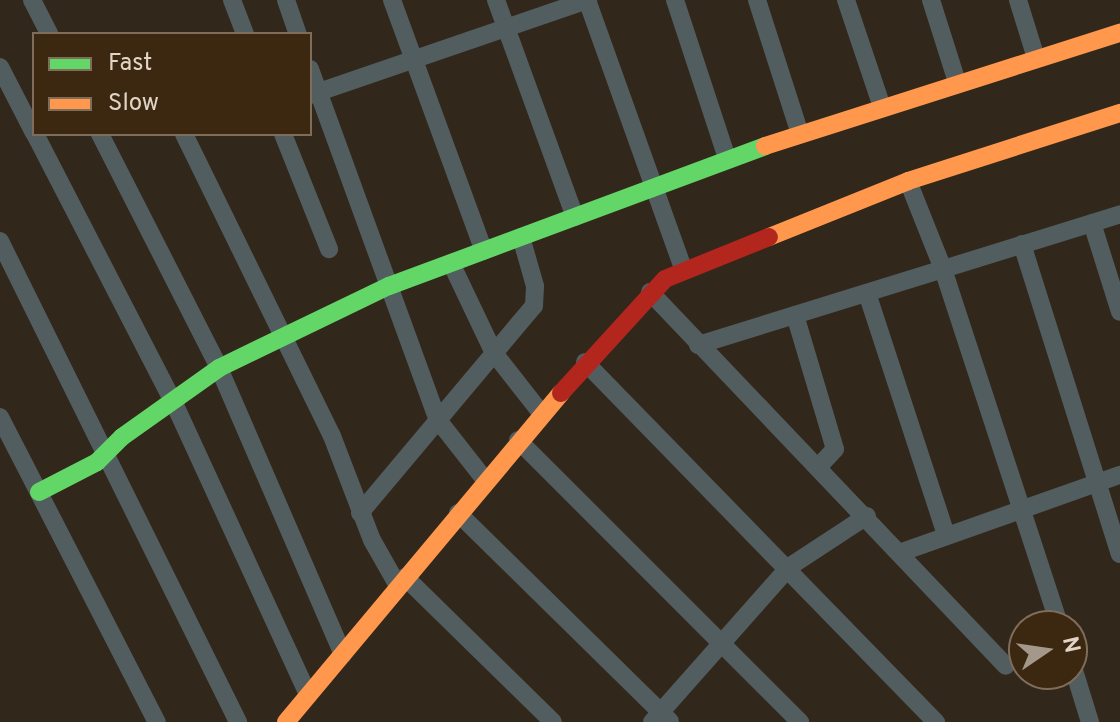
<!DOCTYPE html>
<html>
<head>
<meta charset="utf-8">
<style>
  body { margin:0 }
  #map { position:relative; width:1120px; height:722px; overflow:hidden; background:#32271b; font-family:Overpass,sans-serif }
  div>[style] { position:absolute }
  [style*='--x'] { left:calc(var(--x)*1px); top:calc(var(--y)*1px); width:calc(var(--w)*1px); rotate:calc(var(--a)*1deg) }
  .street>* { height:18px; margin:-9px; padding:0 9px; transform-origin:9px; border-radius:9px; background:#525d60 }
  .fast>* { height:18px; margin:-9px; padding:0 9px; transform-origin:9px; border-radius:9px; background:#63d668 }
  .slow>* { height:18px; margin:-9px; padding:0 9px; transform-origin:9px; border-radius:9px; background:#ff974d }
  .jam>* { height:18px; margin:-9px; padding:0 9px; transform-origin:9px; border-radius:9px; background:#b3261e }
  span { translate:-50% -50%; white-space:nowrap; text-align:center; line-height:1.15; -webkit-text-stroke:6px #3c2811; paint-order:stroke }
  .legend { position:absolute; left:32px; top:32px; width:280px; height:104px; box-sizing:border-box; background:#3c2811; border:2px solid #7e6d5a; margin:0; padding:10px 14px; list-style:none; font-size:24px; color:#e2d5c8 }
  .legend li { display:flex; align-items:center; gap:16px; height:40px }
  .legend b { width:40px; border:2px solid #7e6d5a }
  .north { position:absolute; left:1008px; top:610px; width:80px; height:80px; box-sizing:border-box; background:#3c2811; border:2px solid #7e6d5a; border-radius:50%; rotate:77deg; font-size:22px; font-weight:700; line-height:32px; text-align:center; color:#e2d5c8 }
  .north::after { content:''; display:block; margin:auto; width:28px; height:36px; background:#a4988b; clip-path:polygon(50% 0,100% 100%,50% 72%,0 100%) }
</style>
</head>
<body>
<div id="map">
  <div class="street">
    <i style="--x:32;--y:0;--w:38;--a:63"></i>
    <i style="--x:232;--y:0;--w:36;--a:69"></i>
    <i style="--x:286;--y:0;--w:36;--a:71"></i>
    <i style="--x:392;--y:0;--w:267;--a:69.9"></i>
    <i style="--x:496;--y:0;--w:231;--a:70"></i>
    <i style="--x:587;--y:0;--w:285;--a:70.3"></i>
    <i style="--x:675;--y:0;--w:166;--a:71.8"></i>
    <i style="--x:757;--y:0;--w:141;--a:72.2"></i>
    <i style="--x:846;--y:0;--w:113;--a:71.4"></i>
    <i style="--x:931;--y:0;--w:86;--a:72.4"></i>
    <i style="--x:1018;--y:0;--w:61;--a:72.8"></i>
    <i style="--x:0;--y:67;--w:74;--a:62.7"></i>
    <i style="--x:310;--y:69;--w:374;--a:70"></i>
    <i style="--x:438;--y:420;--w:76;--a:51.9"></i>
    <i style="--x:310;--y:95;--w:294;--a:-18.9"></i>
    <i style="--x:35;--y:134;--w:303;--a:62.7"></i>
    <i style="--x:174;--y:403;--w:321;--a:65.3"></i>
    <i style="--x:100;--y:134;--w:263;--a:63"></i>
    <i style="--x:219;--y:368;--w:312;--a:66.6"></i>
    <i style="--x:184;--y:134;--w:336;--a:63.9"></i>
    <i style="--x:332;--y:436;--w:111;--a:69"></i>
    <i style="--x:372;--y:540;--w:53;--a:60.5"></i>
    <i style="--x:283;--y:134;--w:124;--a:68.2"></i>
    <i style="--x:908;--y:181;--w:95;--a:68.3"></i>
    <i style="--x:943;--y:269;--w:376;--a:71.9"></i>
    <i style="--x:1092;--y:223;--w:93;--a:72.5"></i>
    <i style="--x:0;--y:241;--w:537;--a:63.67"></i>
    <i style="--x:1022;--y:244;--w:325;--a:72.5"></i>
    <i style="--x:451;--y:263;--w:100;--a:64.5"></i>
    <i style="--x:494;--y:353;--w:76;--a:51.9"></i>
    <i style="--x:650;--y:292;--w:516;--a:46.41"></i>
    <i style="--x:867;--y:293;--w:255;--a:71.9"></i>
    <i style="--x:795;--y:315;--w:140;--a:73.4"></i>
    <i style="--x:835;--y:449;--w:25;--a:133"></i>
    <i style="--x:698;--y:345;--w:442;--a:-17.2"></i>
    <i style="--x:585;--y:362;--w:503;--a:45.73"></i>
    <i style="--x:0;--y:417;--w:343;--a:62.8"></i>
    <i style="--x:518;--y:440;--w:399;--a:45"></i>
    <i style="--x:360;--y:513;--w:270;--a:-50"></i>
    <i style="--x:534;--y:306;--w:20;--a:-87"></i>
    <i style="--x:535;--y:286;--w:51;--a:-105.9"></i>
    <i style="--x:458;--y:513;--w:297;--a:44.5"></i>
    <i style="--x:902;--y:552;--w:231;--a:-19.5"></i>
    <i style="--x:405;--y:577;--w:207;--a:44.4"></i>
    <i style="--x:1072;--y:664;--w:61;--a:72.8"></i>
    <i style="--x:652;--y:722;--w:207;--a:-48.5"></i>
    <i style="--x:789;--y:567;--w:93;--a:-33.2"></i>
  </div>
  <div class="fast">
    <i style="--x:39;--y:492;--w:65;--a:-27.3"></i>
    <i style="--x:97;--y:462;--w:35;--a:-45"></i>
    <i style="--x:122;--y:437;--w:119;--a:-35.4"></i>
    <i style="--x:219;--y:368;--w:189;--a:-25.8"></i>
    <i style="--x:389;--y:286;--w:401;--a:-20.4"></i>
  </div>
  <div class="slow">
    <i style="--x:765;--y:146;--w:373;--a:-17.7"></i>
    <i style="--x:769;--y:237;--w:150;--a:-21.9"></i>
    <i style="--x:908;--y:181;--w:223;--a:-17.8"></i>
    <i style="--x:286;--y:722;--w:429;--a:-50.1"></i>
  </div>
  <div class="jam">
    <i style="--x:561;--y:393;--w:154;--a:-47.6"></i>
    <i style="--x:665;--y:279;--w:112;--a:-22"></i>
  </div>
  <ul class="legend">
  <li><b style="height:10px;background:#63d668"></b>Fast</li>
  <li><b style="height:10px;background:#ff974d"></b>Slow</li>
  </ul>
  <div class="north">N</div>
</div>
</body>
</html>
